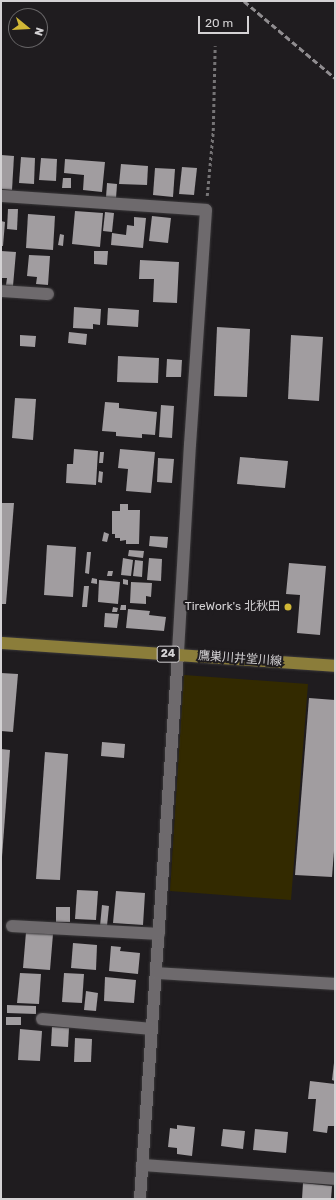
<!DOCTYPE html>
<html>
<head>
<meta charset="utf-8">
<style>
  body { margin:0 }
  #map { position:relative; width:336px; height:1200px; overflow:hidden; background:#1f1c1f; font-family:Rubik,"Noto Sans JP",sans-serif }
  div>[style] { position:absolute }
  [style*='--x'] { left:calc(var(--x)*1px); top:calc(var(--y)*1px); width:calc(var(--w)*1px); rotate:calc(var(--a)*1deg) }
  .green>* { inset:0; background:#332a00 }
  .building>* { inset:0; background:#a19da0 }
  .path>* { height:2.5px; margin-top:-1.25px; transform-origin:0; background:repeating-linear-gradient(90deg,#767476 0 3px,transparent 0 6px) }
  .roads { filter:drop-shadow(0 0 1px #3a383a) drop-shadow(0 0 1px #3a383a) }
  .minor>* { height:12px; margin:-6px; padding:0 6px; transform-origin:6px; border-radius:6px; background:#6e6a6d }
  .primary>* { height:12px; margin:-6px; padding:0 6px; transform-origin:6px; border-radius:6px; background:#8b7d3a }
  .rail>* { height:3px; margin-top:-1.5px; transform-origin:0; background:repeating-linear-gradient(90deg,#908d90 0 6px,transparent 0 9px) }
  .dots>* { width:11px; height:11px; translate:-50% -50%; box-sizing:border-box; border:2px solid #1f1c1f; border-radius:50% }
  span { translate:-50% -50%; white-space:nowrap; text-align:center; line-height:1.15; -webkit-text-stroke:4px #1f1c1f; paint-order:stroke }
  .shield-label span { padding:1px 3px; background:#1f1c1f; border:1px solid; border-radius:3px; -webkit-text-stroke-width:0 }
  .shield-label { font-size:11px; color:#d4d2d4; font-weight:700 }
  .poi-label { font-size:12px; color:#d4d2d4 }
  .right { translate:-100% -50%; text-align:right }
  .street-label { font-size:12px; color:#d4d2d4 }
  .frame { position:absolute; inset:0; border:2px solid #d4d2d4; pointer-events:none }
  .north { position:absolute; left:8px; top:8px; width:40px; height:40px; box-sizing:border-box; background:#1f1c1f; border:1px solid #676567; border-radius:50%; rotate:108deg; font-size:11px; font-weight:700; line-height:16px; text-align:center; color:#d4d2d4 }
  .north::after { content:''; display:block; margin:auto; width:14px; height:18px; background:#d1b736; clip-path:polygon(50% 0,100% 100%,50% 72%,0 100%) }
  .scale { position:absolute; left:198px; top:16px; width:51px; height:18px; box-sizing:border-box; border:2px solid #d4d2d4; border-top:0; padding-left:5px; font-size:12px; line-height:14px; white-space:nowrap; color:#d4d2d4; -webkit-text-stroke:3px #1f1c1f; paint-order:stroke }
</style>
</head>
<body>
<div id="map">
  <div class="green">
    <i style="clip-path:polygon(184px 675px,308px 684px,291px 900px,170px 891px)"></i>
  </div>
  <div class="building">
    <i style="clip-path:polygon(1px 155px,14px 156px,12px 190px,1px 189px)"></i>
    <i style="clip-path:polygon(21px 157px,35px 158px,34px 184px,19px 183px)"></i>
    <i style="clip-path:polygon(41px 158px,57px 159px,56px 181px,39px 180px)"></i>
    <i style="clip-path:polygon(65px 159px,105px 162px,102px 192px,83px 190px,84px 175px,64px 173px)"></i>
    <i style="clip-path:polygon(121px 164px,148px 166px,147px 185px,119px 184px)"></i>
    <i style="clip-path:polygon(182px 167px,197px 168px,194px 195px,179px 194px)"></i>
    <i style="clip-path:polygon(155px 168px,175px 169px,173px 197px,153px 195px)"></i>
    <i style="clip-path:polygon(63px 178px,71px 178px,71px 188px,62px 188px)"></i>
    <i style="clip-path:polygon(107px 183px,117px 184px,116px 199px,106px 198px)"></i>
    <i style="clip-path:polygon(8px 209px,18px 209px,17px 230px,7px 229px)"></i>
    <i style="clip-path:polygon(75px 211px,103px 213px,100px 247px,72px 244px)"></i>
    <i style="clip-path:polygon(105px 212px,114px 213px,112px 232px,103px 231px)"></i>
    <i style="clip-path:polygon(28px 214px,55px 216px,53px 250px,26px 248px)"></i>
    <i style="clip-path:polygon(152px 216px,171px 218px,168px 243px,149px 241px)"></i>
    <i style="clip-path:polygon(134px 217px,146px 218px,143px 248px,111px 245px,112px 233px,126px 235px,127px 225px,134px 226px)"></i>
    <i style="clip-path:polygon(1px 221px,5px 222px,3px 246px,1px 246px)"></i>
    <i style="clip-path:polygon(60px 234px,64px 235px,63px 246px,58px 245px)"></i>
    <i style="clip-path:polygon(1px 251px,16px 252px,13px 286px,6px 285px,7px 278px,1px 278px)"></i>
    <i style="clip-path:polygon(94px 251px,108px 251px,107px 265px,94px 264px)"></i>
    <i style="clip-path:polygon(29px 255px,50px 256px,48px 285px,36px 284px,37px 277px,27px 276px)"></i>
    <i style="clip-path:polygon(140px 260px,179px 262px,177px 303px,153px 302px,154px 279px,139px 279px)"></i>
    <i style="clip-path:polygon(74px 307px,101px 309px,100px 325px,93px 324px,93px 329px,73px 328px)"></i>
    <i style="clip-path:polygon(108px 308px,139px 310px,138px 327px,107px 325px)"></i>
    <i style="clip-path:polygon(217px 327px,250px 329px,247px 397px,214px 396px)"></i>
    <i style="clip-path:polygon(69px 332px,87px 334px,86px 345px,68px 343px)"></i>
    <i style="clip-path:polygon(20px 335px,36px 336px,35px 347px,20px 346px)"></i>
    <i style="clip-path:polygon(291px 335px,323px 337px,319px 401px,288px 399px)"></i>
    <i style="clip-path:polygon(118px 356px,159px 358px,158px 383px,117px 382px)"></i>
    <i style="clip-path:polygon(167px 359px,182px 360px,181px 377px,166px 377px)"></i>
    <i style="clip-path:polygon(15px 398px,36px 399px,33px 440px,12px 438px)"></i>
    <i style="clip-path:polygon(105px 402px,119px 403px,119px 408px,157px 412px,155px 435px,142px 434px,142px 438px,116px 436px,116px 432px,102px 431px)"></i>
    <i style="clip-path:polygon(161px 405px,174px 406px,172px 438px,159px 437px)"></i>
    <i style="clip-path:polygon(74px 449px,98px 451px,96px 485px,66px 483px,67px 464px,73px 464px)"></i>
    <i style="clip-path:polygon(120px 449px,155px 452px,151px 493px,126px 491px,128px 469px,118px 468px)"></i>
    <i style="clip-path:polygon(100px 452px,104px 452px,103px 463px,99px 463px)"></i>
    <i style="clip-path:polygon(240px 457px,288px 461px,285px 488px,237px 484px)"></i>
    <i style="clip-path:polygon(158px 458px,174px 459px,172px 483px,157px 482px)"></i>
    <i style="clip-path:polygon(99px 471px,103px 472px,102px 483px,98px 482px)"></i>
    <i style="clip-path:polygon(1px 503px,14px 503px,6px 604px,1px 604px)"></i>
    <i style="clip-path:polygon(120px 504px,128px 504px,128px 510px,140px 510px,139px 544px,126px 544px,126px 540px,120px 541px,120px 538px,115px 538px,115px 534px,112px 534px,112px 511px,120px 511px)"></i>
    <i style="clip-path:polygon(104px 532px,109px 534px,107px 542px,102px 541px)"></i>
    <i style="clip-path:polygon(150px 536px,168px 537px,167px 548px,149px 546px)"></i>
    <i style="clip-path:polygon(47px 545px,76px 547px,73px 597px,44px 595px)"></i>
    <i style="clip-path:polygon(129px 550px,144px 551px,143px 558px,128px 556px)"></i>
    <i style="clip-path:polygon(87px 552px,91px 552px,89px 574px,85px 573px)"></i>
    <i style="clip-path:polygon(123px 558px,133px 560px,131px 576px,121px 575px)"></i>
    <i style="clip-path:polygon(149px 558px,162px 559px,161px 581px,147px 580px)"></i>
    <i style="clip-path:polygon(135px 560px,143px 561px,142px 577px,133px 576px)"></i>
    <i style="clip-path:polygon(289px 563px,326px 566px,320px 635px,297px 633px,300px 595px,286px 594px)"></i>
    <i style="clip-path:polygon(108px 571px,113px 571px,112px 576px,107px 576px)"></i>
    <i style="clip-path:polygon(92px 578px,97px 579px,97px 584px,91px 583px)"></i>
    <i style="clip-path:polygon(123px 579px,128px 580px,128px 585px,123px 584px)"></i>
    <i style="clip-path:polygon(99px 580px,120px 582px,118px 604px,98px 602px)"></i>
    <i style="clip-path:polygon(131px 582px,152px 583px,151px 597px,146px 596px,146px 604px,130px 603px)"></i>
    <i style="clip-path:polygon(84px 586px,89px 586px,87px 607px,82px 607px)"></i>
    <i style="clip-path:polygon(121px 605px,126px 605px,126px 610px,120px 610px)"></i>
    <i style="clip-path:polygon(113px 607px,118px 608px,117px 612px,112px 612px)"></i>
    <i style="clip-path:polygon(128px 609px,150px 611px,149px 615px,166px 617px,164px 631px,126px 628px)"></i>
    <i style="clip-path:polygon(105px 613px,119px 614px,117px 628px,104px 627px)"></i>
    <i style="clip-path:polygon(1px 673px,18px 674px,13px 732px,1px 731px)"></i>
    <i style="clip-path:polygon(309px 698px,335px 700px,335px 838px,332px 877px,295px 875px)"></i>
    <i style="clip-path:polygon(102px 742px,125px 744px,124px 758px,101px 756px)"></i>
    <i style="clip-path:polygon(1px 749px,10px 750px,2px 857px,1px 857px)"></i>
    <i style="clip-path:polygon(45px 752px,68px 754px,60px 880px,36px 879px)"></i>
    <i style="clip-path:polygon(77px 890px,98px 891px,96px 920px,75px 919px)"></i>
    <i style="clip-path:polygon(116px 891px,145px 893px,143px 925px,113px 923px)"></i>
    <i style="clip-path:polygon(102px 905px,109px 906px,107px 926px,100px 926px)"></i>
    <i style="clip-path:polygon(56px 907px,70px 907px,70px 922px,56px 922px)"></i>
    <i style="clip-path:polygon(26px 932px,53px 934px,50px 970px,23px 968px)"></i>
    <i style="clip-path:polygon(73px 943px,97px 945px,96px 970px,71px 968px)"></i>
    <i style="clip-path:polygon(111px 946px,121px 947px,120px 951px,140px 953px,138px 974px,109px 971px)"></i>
    <i style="clip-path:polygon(20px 973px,41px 974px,39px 1004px,17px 1003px)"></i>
    <i style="clip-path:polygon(64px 973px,84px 974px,82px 1003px,62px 1002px)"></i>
    <i style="clip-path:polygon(105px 977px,136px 980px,134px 1003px,104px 1001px)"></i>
    <i style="clip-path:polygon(86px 991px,98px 993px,96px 1011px,84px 1010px)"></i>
    <i style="clip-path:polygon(7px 1005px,36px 1006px,36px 1014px,7px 1013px)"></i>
    <i style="clip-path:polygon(6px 1017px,21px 1017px,21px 1025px,6px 1025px)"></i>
    <i style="clip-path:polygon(52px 1027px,69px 1028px,68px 1047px,51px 1046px)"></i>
    <i style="clip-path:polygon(20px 1029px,42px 1031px,40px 1061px,18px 1060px)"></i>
    <i style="clip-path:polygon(75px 1038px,92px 1039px,91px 1062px,74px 1062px)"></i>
    <i style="clip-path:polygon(334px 1063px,335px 1063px,335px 1081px,332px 1080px)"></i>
    <i style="clip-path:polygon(310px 1081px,335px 1084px,335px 1126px,328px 1126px,327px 1133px,313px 1131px,316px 1099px,308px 1099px)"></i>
    <i style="clip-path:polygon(177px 1125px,195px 1127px,192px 1156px,177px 1154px,177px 1148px,168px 1147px,170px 1128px,177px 1129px)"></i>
    <i style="clip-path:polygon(223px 1129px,245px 1131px,243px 1149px,221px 1146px)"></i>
    <i style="clip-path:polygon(255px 1129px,288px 1132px,286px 1153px,253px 1150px)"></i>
    <i style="clip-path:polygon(303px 1183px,332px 1186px,331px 1199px,302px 1199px)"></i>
  </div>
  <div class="path">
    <i style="--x:207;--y:196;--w:65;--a:-84.7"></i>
    <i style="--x:213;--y:131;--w:85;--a:-88.7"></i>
  </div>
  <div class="roads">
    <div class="minor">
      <i style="--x:1;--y:196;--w:205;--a:3.9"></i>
      <i style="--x:206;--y:210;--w:235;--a:93.9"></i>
      <i style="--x:190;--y:444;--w:211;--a:93.3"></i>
      <i style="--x:178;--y:655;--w:545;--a:94"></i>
      <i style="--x:1;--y:291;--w:47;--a:3.7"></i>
      <i style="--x:12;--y:926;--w:147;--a:3.1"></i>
      <i style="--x:156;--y:973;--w:179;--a:3.5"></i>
      <i style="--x:42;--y:1019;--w:110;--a:5.2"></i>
      <i style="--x:142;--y:1165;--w:194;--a:4.1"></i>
    </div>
    <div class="primary">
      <i style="--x:1;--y:643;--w:335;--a:3.9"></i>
    </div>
  </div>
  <div class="rail">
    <i style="--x:244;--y:1;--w:119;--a:40.2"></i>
  </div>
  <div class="dots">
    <i style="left:288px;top:607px;background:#d1b736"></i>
  </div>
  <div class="shield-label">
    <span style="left:168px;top:654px">24</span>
  </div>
  <div class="poi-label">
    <span class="right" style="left:280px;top:607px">TireWork's 北秋田</span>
  </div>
  <div class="street-label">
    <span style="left:240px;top:659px;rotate:4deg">鷹巣川井堂川線</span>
  </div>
  <div class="frame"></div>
  <div class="north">N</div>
  <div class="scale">20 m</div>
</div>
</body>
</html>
